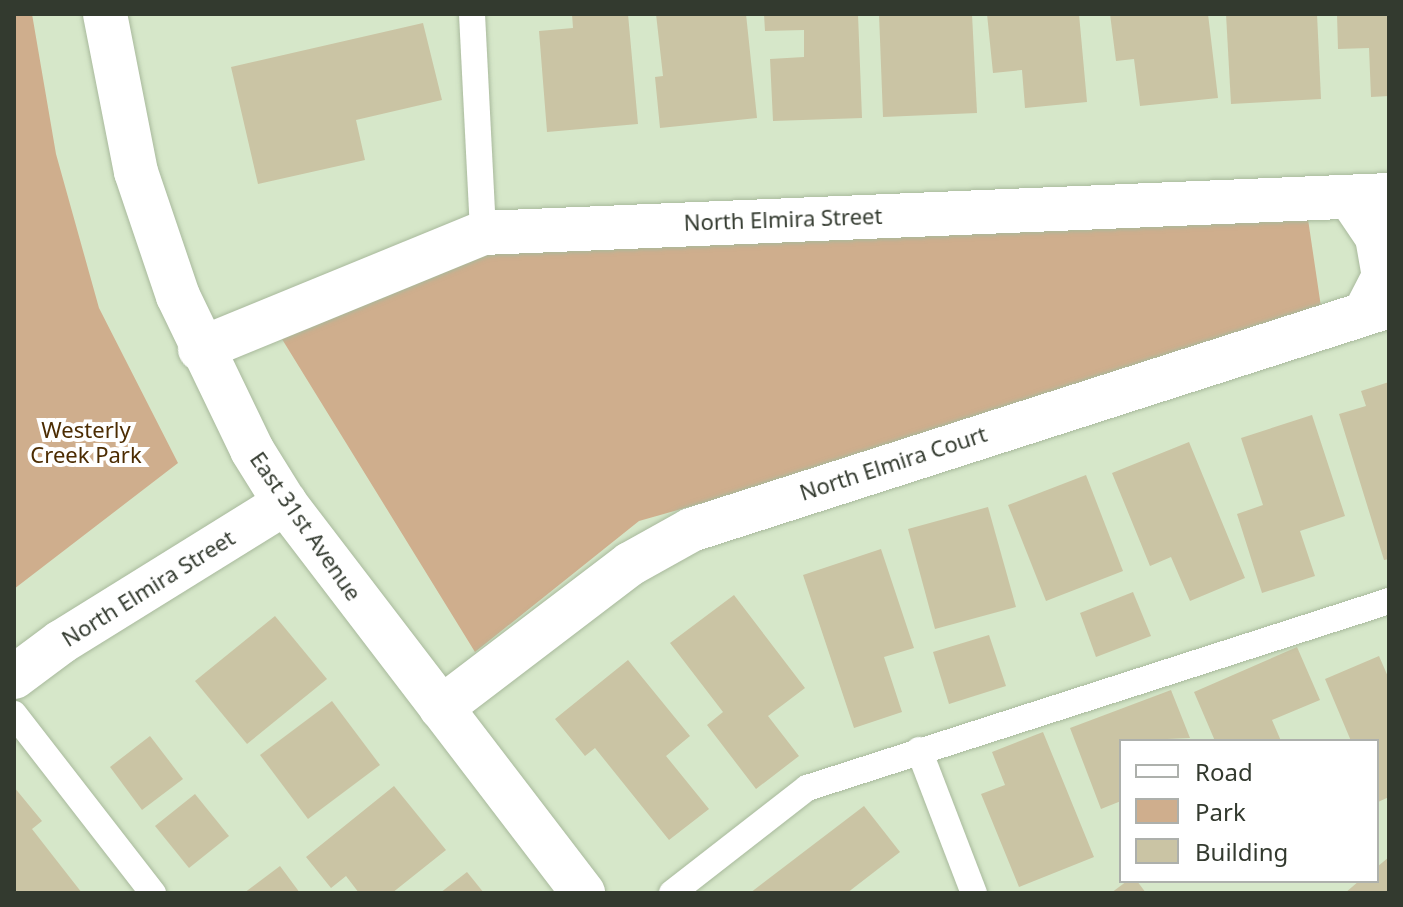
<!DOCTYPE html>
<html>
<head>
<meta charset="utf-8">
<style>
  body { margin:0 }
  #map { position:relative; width:1403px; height:907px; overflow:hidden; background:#d6e7c9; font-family:"Noto Sans",sans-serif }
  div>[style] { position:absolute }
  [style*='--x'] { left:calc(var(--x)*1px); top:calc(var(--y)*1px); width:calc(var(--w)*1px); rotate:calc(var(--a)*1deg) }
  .green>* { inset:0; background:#cfae8d }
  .building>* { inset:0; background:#cac4a4 }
  .roads { filter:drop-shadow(0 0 2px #a8b99c) drop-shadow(0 0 2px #a8b99c) }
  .service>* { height:26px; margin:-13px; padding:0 13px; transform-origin:13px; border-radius:13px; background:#fff }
  .minor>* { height:44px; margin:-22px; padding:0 22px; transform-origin:22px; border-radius:22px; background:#fff }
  span { translate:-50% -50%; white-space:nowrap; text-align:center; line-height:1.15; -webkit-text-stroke:8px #fff; paint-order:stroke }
  .street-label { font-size:22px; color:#333a2f }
  .park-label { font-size:22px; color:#4c2c02 }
  .frame { position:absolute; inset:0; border:16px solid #333a2f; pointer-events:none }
  .legend { position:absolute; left:1119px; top:739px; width:260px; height:144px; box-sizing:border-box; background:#fff; border:2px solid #adb0ac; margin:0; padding:10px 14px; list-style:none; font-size:24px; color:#333a2f }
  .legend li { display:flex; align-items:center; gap:16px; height:40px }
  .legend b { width:40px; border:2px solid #adb0ac }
</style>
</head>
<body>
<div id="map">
  <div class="green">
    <i style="clip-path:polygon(14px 14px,32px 14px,56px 154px,99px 308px,178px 463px,14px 589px)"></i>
    <i style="clip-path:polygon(1305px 199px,1324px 327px,639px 521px,475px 652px,277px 331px,483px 233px)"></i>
  </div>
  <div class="building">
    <i style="clip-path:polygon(572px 14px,628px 14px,638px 124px,547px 132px,539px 31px,573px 28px)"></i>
    <i style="clip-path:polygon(656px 14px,746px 14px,757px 118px,660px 128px,655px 77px,663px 76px)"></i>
    <i style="clip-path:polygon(764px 14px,858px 14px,862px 118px,773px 121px,770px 59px,804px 57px,804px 30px,765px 31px)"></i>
    <i style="clip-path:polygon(879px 14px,972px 14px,977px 113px,883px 117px)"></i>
    <i style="clip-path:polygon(987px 14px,1079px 14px,1087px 102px,1025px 108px,1022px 70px,993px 73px)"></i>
    <i style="clip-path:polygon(1110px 14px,1208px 14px,1218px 98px,1140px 106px,1134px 59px,1116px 61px)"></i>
    <i style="clip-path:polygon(1226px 14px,1317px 14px,1321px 99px,1231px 104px)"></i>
    <i style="clip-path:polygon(1337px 14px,1389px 14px,1389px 96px,1371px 97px,1369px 48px,1338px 49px)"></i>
    <i style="clip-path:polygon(423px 23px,442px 100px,356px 120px,365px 160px,258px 184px,231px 67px)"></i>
    <i style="clip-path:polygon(1389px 382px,1389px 559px,1384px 560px,1339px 414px,1366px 406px,1361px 391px)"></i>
    <i style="clip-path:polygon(1312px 415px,1345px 516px,1300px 531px,1315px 576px,1262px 593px,1237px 514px,1263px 505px,1241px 438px)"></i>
    <i style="clip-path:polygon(1189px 442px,1245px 578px,1190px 601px,1171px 557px,1150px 566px,1112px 473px)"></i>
    <i style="clip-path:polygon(1086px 475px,1123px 571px,1046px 601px,1008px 505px)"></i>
    <i style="clip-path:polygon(988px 507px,1016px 607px,935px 629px,908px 529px)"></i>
    <i style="clip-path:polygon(881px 549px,914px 648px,884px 657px,902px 712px,854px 728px,803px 575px)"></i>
    <i style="clip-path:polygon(1133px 592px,1151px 636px,1096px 657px,1080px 613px)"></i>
    <i style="clip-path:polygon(734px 595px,805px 688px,768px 716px,799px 756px,756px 789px,707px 725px,723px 712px,670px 643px)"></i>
    <i style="clip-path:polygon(275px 616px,327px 679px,247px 744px,195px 681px)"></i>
    <i style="clip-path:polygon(989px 635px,1006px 686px,949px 704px,933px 652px)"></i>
    <i style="clip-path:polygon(1297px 647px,1320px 700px,1272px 720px,1281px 741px,1215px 741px,1194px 692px)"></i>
    <i style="clip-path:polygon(1379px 656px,1389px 679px,1389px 797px,1378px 802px,1377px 741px,1351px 741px,1325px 679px)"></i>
    <i style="clip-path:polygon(628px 660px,690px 736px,666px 756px,709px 809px,669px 840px,595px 748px,585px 756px,555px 719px)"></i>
    <i style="clip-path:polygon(1171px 690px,1190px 738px,1121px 741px,1121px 801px,1101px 809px,1070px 728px)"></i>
    <i style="clip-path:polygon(332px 701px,380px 765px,308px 819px,260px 755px)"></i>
    <i style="clip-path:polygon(1043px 732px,1094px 857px,1019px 887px,981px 794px,1005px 785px,992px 752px)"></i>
    <i style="clip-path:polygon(150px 736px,183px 779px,142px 810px,110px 767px)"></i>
    <i style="clip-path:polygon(394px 786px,446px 850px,392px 893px,359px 893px,346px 876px,331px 888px,306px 857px)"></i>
    <i style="clip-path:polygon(14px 787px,42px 821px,32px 829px,82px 893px,14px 893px)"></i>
    <i style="clip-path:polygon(195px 794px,229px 836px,189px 868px,155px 826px)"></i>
    <i style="clip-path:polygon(864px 806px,900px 852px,847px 893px,750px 893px)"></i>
    <i style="clip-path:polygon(1389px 857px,1389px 893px,1345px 893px,1359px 881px,1377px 881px,1377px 867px)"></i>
    <i style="clip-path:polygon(280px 866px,300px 893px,244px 893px)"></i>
    <i style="clip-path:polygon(467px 872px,484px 893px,440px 893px)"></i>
    <i style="clip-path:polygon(1127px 881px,1137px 881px,1146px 893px,1111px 893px)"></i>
  </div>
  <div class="roads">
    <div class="service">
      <i style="--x:472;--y:14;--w:219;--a:87.1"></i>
      <i style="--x:14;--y:714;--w:227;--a:52.2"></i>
      <i style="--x:919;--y:750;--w:153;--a:69"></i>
      <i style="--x:672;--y:893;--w:171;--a:-37.9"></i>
      <i style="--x:807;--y:788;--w:611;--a:-17.81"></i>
    </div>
    <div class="minor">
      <i style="--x:105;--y:14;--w:161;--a:78.9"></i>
      <i style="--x:136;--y:172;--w:131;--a:71.3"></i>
      <i style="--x:178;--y:296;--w:171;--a:64.3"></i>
      <i style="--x:252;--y:450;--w:62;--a:58.1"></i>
      <i style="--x:285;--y:503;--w:491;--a:52.6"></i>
      <i style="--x:1350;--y:197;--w:48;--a:56"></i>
      <i style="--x:1377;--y:237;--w:40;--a:80"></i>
      <i style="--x:1384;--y:276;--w:42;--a:117.2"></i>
      <i style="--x:200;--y:349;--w:306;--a:-22.3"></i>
      <i style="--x:483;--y:233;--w:907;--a:-2.4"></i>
      <i style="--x:14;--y:677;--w:59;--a:-36.7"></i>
      <i style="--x:61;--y:642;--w:264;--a:-31.8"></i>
      <i style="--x:441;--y:708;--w:238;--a:-37.3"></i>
      <i style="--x:630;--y:564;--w:70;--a:-29.1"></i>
      <i style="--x:691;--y:530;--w:733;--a:-17.79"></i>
    </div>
  </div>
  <div class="street-label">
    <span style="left:783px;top:219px;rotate:-2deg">North Elmira Street</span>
    <span style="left:893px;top:463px;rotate:-18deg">North Elmira Court</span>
    <span style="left:306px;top:526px;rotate:55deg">East 31st Avenue</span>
    <span style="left:148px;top:588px;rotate:-32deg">North Elmira Street</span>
  </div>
  <div class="park-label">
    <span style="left:86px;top:442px">Westerly<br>Creek Park</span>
  </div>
  <div class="frame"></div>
  <ul class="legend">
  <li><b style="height:10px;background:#fff"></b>Road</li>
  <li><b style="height:22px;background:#cfae8d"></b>Park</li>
  <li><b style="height:22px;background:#cac4a4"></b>Building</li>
  </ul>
</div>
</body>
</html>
